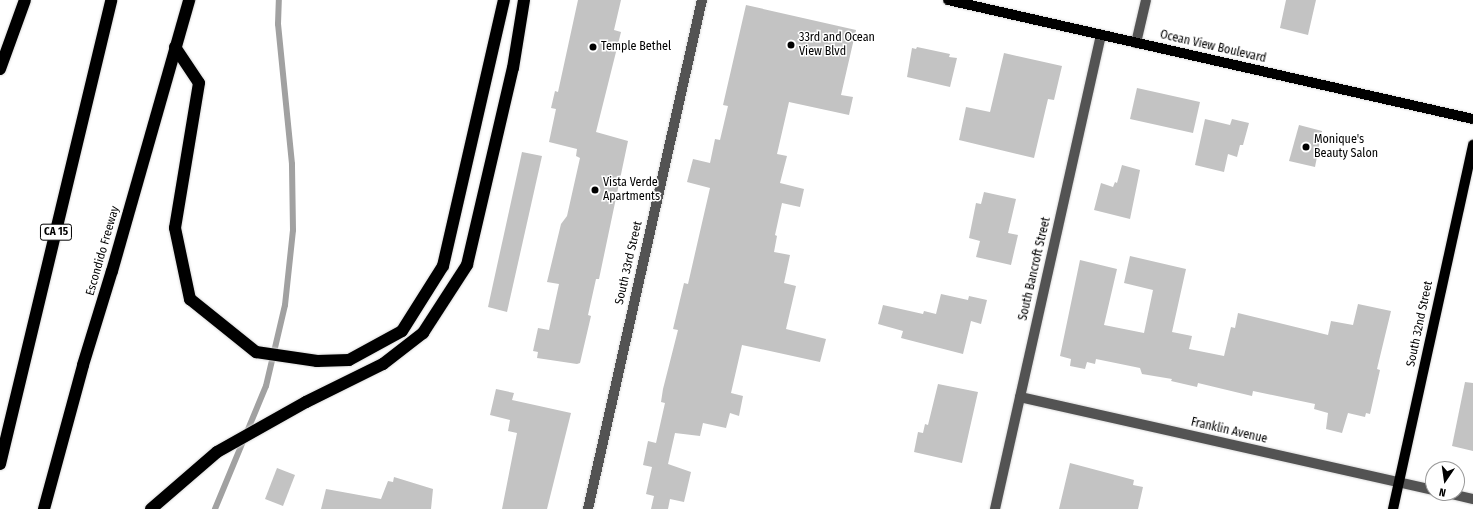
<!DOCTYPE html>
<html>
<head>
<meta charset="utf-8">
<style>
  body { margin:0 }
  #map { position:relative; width:1473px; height:509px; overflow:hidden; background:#fff; font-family:"Fira Sans Condensed",sans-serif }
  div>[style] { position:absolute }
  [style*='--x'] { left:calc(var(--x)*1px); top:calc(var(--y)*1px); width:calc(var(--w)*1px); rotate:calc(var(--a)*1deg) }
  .stream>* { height:6px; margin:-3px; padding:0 3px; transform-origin:3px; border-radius:3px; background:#a1a1a1 }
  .building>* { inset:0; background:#c3c3c3 }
  .roads { filter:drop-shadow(0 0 1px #dbdbdb) drop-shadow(0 0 1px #dbdbdb) }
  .minor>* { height:10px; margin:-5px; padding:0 5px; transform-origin:5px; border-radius:5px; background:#535353 }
  .major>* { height:10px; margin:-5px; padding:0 5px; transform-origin:5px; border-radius:5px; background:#000 }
  .highway>* { height:12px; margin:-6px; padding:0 6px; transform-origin:6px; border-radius:6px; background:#000 }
  .dots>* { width:11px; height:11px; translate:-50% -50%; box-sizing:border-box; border:2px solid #fff; border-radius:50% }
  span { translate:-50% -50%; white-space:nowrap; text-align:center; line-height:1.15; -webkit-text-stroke:3px #fff; paint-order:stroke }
  .shield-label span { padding:1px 3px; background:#fff; border:1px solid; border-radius:3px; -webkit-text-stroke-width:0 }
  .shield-label { font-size:11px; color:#000; font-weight:700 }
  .poi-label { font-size:12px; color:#000 }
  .left { translate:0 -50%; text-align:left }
  .street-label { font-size:12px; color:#000 }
  .north { position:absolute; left:1425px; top:461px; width:40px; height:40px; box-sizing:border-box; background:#fff; border:1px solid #999; border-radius:50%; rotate:193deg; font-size:11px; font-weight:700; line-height:16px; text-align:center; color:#000 }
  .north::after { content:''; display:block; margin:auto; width:14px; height:18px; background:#000; clip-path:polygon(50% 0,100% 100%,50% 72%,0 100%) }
</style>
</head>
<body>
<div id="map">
  <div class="stream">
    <i style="--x:215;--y:509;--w:133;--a:-67.5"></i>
    <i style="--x:266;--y:386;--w:83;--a:-76.8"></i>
    <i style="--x:285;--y:305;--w:75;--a:-83.9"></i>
    <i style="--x:293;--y:230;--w:66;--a:-90.9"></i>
    <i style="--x:292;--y:164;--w:141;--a:-95.7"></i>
    <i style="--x:278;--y:24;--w:24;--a:-88"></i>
  </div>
  <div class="building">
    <i style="clip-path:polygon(578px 0,621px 0,614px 30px,621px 32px,596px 132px,628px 141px,599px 279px,596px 279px,588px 315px,591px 316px,580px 363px,577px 364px,537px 358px,538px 352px,533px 351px,538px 328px,549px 330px,559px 284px,547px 282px,561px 224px,567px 216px,580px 158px,576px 156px,577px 149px,549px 142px,556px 109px,551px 108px,555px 91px,558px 92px)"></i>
    <i style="clip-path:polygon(1286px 0,1316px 0,1308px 35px,1280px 28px)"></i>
    <i style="clip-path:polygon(746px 5px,856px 30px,841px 95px,853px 97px,849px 115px,789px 102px,777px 154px,787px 156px,780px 183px,804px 189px,800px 207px,782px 203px,775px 235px,777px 236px,774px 252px,790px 255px,784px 283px,796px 286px,786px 329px,826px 339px,820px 362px,742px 345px,731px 393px,743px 396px,739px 416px,730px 413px,726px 428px,703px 423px,700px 436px,675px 433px,668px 464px,691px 472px,684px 502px,670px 499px,668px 509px,651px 509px,654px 496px,646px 494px,652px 467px,643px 465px,648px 441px,656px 443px,665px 403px,661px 402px,663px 389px,678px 330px,673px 329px,684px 283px,688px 284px,710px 188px,687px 182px,693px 159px,710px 163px,715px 139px,720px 140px,728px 106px,723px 105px)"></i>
    <i style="clip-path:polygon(917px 47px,950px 54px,949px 57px,957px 58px,950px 87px,907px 77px,912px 48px,916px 49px)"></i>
    <i style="clip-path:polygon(1004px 53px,1062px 66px,1054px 100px,1048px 99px,1034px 158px,959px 140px,966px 107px,990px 112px)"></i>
    <i style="clip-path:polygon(1137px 88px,1200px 102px,1193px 133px,1130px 119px)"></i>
    <i style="clip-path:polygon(1205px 119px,1230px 125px,1232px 119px,1249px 123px,1243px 145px,1240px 145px,1237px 157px,1228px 154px,1224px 172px,1195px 165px)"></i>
    <i style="clip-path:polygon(1299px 125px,1322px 131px,1315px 167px,1289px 161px)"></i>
    <i style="clip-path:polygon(522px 152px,542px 156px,507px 312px,488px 307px)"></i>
    <i style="clip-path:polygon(1122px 165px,1140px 170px,1130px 219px,1094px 210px,1101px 183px,1113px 187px,1115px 182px,1117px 183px)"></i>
    <i style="clip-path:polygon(984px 192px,1016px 199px,1008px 233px,1018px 235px,1011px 265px,976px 257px,980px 241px,969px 238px,976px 203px,981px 204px)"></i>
    <i style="clip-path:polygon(1130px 256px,1186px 269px,1172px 332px,1192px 336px,1189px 349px,1224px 356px,1231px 327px,1235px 328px,1238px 313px,1328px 335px,1331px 321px,1353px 325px,1358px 304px,1391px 311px,1377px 369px,1380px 370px,1370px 414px,1366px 413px,1365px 417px,1348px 413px,1342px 433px,1326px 429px,1328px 413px,1314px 409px,1315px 404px,1253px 391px,1252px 396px,1198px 383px,1197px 387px,1171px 381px,1172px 379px,1142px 374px,1140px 368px,1096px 359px,1095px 364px,1087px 362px,1085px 369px,1070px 366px,1071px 359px,1060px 356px,1080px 260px,1117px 269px,1104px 325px,1144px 333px,1153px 290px,1124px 283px)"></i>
    <i style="clip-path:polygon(941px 294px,968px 300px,969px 296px,987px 300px,981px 324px,971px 321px,963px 354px,901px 338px,903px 331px,878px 324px,883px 305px,923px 314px,924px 311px,936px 314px)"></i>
    <i style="clip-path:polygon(1465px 382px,1473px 383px,1473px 451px,1452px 446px)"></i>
    <i style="clip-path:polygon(938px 384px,978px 392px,962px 463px,914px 452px,918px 432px,923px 433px,925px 424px,928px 425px)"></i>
    <i style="clip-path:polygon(496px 389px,514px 393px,512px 400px,571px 413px,547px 509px,502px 509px,517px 433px,508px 431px,510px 420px,490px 415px)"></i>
    <i style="clip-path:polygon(1070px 463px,1134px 480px,1133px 485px,1143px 487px,1138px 509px,1059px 509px)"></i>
    <i style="clip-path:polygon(277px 468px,295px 475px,283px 506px,265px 499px)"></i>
    <i style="clip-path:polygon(394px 477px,433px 489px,431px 509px,321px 509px,326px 489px,381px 499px,388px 481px,393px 482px)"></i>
  </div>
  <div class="roads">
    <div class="minor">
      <i style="--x:1136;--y:43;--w:44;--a:-76.9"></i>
      <i style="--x:1020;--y:397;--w:423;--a:12.7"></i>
      <i style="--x:1447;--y:493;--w:27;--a:13"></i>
      <i style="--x:588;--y:509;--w:522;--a:-77.38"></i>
      <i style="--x:995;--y:509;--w:486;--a:-77.4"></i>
    </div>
    <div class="major">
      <i style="--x:948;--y:0;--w:538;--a:12.77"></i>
      <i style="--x:1393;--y:509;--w:373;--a:-77.6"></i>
    </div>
    <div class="highway">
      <i style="--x:175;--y:47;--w:43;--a:56.3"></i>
      <i style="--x:199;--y:83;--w:147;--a:99.4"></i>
      <i style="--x:175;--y:228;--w:73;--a:78.1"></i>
      <i style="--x:190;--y:299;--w:85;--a:38.8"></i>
      <i style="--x:256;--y:352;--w:62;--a:8.4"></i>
      <i style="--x:317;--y:361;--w:32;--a:-2"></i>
      <i style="--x:349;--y:360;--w:60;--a:-28.7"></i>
      <i style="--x:402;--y:331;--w:77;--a:-57.8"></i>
      <i style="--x:443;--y:266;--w:273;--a:-77.1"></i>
      <i style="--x:0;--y:69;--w:73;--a:-70.1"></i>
      <i style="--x:0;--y:464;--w:477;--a:-76.5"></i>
      <i style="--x:44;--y:509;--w:149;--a:-74.8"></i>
      <i style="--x:83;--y:365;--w:98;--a:-72.9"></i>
      <i style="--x:112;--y:271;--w:282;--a:-74.1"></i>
      <i style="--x:151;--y:509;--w:87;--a:-40.8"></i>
      <i style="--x:217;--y:452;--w:102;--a:-29.3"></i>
      <i style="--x:306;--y:402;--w:86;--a:-26.3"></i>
      <i style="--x:383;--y:364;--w:51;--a:-37.8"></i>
      <i style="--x:423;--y:333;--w:81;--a:-57.1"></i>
      <i style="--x:467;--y:265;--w:202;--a:-76.9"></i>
      <i style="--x:513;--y:68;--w:69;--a:-80.8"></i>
    </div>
  </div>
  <div class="dots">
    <i style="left:791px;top:45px;background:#000"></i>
    <i style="left:593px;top:47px;background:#000"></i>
    <i style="left:1306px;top:147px;background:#000"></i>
    <i style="left:595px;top:190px;background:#000"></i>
  </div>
  <div class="shield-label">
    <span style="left:56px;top:232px">CA 15</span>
  </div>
  <div class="poi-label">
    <span class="left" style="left:799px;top:45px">33rd and Ocean<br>View Blvd</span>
    <span class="left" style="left:601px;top:47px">Temple Bethel</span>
    <span class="left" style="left:1314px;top:147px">Monique's<br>Beauty Salon</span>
    <span class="left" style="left:603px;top:190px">Vista Verde<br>Apartments</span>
  </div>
  <div class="street-label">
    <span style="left:1213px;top:47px;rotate:13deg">Ocean View Boulevard</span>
    <span style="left:103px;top:251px;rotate:-74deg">Escondido Freeway</span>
    <span style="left:629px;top:263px;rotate:-77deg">South 33rd Street</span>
    <span style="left:1035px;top:269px;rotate:-77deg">South Bancroft Street</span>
    <span style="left:1420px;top:324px;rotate:-78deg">South 32nd Street</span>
    <span style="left:1229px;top:431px;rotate:13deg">Franklin Avenue</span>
  </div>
  <div class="north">N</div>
</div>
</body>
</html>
